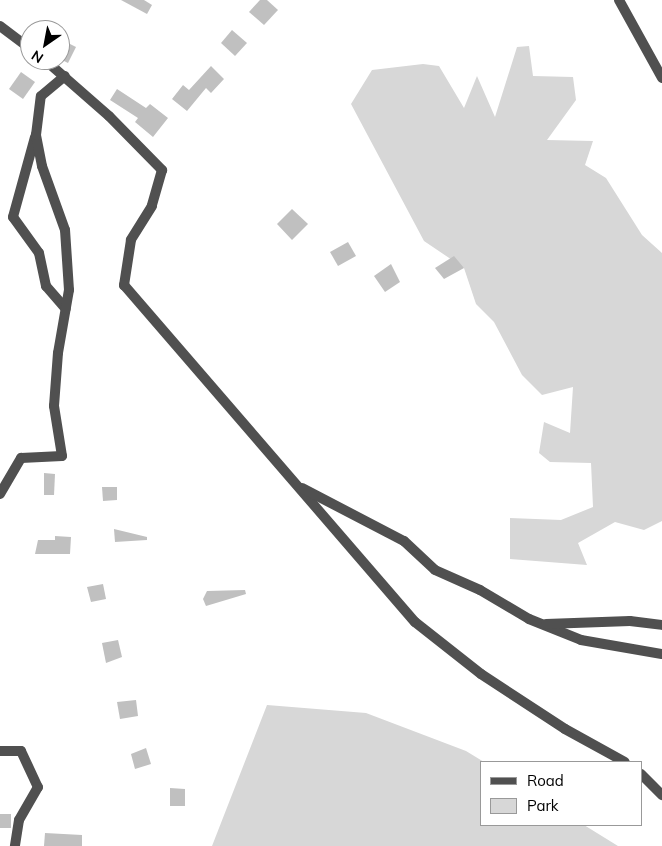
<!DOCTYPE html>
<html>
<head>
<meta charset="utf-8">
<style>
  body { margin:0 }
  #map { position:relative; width:662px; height:846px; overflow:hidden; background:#fff; font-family:Mulish,sans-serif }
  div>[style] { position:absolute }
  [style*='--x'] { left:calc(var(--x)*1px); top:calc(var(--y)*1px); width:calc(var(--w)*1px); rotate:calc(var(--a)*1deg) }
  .green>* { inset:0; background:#d7d7d7 }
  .building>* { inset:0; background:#c0c0c0 }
  .street>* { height:10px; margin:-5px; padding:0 5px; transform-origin:5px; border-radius:5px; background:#505050 }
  span { translate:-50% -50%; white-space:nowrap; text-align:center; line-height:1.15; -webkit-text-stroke:4.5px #fff; paint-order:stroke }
  .legend { position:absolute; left:480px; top:761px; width:162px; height:65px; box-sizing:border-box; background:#fff; border:1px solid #999; margin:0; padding:6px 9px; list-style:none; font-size:15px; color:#000 }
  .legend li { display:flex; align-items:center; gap:10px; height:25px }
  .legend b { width:25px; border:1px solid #999 }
  .north { position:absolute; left:20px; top:20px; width:50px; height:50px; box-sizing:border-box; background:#fff; border:1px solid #999; border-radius:50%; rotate:213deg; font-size:14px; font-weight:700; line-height:20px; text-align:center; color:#000 }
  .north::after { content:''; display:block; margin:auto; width:18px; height:22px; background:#000; clip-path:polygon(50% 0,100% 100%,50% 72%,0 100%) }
</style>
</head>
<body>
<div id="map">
  <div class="green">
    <i style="clip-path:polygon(529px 46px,533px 76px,573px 77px,576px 100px,547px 140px,593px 141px,585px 165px,606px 178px,642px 235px,662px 253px,662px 521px,644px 530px,615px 522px,578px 543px,587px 565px,510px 559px,510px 518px,561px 520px,593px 507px,591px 463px,550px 462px,539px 453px,544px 422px,570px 433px,573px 387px,542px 395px,522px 375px,494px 322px,476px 304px,464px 268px,424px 241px,351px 104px,372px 70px,423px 64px,439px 66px,464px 108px,477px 76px,495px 117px,517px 47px)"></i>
    <i style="clip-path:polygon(267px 705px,366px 713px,466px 751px,484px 762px,481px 762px,481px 825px,584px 825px,618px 846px,212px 846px)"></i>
  </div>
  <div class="building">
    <i style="clip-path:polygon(121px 0,144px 0,152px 5px,147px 14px)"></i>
    <i style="clip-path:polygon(260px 0,267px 0,278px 10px,264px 25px,249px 12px)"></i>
    <i style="clip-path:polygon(232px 30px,247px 43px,235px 56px,221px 43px)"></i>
    <i style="clip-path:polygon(60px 39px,76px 47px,68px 63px,60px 59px)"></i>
    <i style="clip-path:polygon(211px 66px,224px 79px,211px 93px,206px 88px,187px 111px,172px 99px,183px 85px,189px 90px)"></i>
    <i style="clip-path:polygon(21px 72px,35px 82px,23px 99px,9px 89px)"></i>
    <i style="clip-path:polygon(117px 89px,146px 108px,150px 104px,168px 118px,153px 137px,135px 122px,138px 118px,110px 100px)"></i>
    <i style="clip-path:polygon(292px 209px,308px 224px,292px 240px,277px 224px)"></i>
    <i style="clip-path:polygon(348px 242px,356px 256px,338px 266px,330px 252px)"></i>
    <i style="clip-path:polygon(454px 256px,464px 268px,444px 279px,435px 268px)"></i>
    <i style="clip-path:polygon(391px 264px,400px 282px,385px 292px,374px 276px)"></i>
    <i style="clip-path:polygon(44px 473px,55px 474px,54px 495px,44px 495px)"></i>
    <i style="clip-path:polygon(102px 487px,117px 487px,117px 500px,103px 501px)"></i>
    <i style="clip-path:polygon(114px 529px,147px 537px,147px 540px,115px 542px)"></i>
    <i style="clip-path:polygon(55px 536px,71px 537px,70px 554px,35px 554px,38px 540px,55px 540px)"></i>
    <i style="clip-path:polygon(103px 584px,106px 599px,91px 602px,87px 587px)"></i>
    <i style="clip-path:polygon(245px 590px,246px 594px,206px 606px,203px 599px,207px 591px)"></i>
    <i style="clip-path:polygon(118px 640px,122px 657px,106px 663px,102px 643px)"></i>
    <i style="clip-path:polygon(136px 700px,138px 716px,120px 719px,117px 702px)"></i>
    <i style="clip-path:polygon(146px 748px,151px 764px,135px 769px,131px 754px)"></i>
    <i style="clip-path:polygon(170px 788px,185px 789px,185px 806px,170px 806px)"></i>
    <i style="clip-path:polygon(0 814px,11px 814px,11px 828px,0 828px)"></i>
    <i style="clip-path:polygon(45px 833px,82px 835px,82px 846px,44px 846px)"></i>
  </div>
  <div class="street">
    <i style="--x:619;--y:0;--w:89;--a:61.1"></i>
    <i style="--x:0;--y:26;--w:38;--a:37"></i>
    <i style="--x:45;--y:60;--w:85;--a:41.2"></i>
    <i style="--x:109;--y:116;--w:76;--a:45.5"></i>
    <i style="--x:162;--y:170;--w:37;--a:106"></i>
    <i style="--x:152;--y:206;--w:40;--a:122"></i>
    <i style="--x:131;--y:240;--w:46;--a:98.8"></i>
    <i style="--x:124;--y:285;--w:445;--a:49.2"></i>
    <i style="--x:415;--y:622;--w:84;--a:38.2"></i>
    <i style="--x:481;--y:674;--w:100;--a:33.2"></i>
    <i style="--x:565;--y:729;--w:68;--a:28.8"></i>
    <i style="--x:35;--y:137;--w:83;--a:105.4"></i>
    <i style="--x:13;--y:217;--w:44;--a:54.2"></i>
    <i style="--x:39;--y:253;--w:34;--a:78"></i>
    <i style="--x:46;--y:286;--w:30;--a:49"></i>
    <i style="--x:302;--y:488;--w:115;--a:27.5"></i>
    <i style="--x:404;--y:541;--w:42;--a:43.1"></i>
    <i style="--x:435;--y:570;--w:49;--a:24"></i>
    <i style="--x:480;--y:590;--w:57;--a:30.6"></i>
    <i style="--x:529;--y:619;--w:56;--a:22"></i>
    <i style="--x:581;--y:640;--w:82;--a:9.8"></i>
    <i style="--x:0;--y:494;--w:42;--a:-59.7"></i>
    <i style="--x:21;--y:458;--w:41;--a:-2.8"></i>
    <i style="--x:62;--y:456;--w:51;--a:-99.1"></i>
    <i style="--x:54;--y:406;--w:53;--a:-85.7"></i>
    <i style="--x:58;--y:353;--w:64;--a:-80.1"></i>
    <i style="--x:69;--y:290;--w:60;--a:-93.8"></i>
    <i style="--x:65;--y:230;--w:68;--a:-109.8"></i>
    <i style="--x:42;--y:166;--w:32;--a:-101"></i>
    <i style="--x:36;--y:135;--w:39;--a:-83"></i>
    <i style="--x:41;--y:96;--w:31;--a:-40"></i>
    <i style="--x:546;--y:624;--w:84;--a:-2"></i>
    <i style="--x:630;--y:621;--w:32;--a:7"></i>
    <i style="--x:0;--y:751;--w:21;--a:0"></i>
    <i style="--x:21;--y:751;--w:40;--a:65"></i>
    <i style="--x:38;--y:787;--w:38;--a:120"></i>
    <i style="--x:19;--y:820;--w:26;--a:99"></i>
    <i style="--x:641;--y:774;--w:30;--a:45"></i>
  </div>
  <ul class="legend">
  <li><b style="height:6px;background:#505050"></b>Road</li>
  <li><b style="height:14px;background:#d7d7d7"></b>Park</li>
  </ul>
  <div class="north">N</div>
</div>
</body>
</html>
